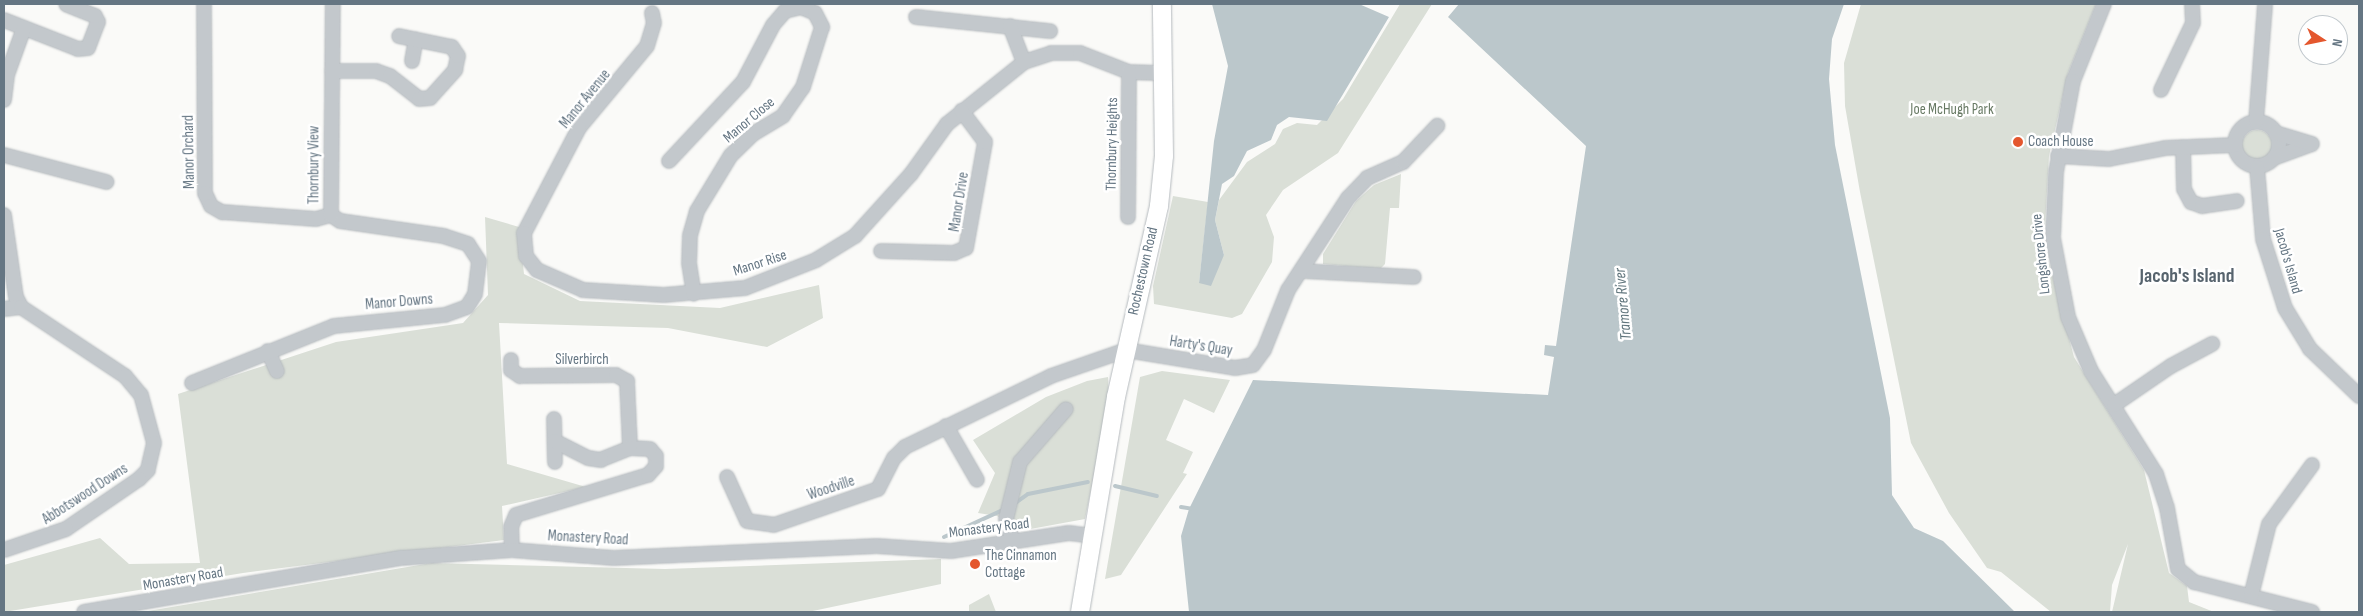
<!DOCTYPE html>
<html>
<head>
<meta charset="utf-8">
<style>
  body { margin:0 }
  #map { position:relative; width:2363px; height:616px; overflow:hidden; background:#fafaf8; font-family:"Sofia Sans Condensed",sans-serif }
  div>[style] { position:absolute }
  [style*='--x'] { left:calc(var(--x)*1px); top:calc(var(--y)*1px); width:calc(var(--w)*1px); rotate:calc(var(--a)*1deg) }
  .green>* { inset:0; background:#dadfd7 }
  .round { border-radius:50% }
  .water>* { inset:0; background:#bbc7cb }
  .stream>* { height:4px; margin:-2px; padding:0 2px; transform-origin:2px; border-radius:2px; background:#bbc7cb }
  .roads { filter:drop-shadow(0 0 1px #b5babe) drop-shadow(0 0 1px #b5babe) }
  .minor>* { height:14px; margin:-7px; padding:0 7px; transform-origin:7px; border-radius:7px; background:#c3c8cc }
  .minor>.ring { margin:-7px; padding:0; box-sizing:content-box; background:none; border:14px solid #c3c8cc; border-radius:50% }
  .major>* { height:18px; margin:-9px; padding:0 9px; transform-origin:9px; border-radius:9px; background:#fff }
  .dots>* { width:14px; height:14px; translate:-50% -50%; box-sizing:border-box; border:2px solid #fff; border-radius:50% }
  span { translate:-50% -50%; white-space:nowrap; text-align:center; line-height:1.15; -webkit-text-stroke:5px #fff; paint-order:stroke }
  .street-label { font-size:15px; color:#657683 }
  .park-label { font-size:15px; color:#687a64 }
  .poi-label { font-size:15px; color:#657683 }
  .left { translate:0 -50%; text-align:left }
  .water-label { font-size:16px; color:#60757c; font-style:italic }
  .district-label { font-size:20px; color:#57646e; font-weight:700 }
  .frame { position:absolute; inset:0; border:5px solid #657683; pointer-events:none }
  .north { position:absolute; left:2298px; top:15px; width:50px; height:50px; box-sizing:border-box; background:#fff; border:1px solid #c1c8cd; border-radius:50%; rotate:101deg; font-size:14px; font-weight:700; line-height:20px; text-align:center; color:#657683 }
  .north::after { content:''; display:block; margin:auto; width:18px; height:22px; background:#e4572e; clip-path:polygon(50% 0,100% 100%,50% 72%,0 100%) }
</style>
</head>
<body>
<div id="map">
  <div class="green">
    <i style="clip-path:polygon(1400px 4px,1432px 4px,1338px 153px,1283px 190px,1266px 215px,1274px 237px,1272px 262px,1242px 314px,1232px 318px,1154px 304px,1153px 286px,1173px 196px,1208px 202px,1199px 283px,1224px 255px,1215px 220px,1219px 200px,1247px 162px,1275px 144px,1283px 129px,1297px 123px,1317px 125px,1343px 99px)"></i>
    <i style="clip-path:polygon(1861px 4px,2096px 4px,2068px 73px,2049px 156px,2044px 244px,2074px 357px,2144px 470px,2169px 573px,2187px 586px,2189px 602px,2214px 612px,2112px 612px,2128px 544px,2112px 585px,2110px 612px,2051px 612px,2001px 572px,1987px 568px,1949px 513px,1911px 443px,1860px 192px,1845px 106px,1844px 63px)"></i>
    <i class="round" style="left:2242px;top:130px;width:30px;height:30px"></i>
    <i style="clip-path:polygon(1401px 174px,1399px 208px,1390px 208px,1385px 264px,1380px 269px,1323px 264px,1323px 254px,1356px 201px,1374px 185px)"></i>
    <i style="clip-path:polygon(485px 217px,519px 227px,524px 274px,580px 301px,720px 308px,819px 285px,823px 318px,767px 347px,668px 328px,499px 323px,507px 464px,586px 487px,502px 506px,504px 540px,243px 573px,4px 612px,4px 565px,100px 538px,129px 564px,200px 563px,178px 394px,336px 342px,463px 323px,488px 295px)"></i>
    <i style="clip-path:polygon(1162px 371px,1230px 380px,1214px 413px,1184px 399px,1166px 440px,1193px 452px,1183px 473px,1187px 474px,1121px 575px,1105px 579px,1140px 377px)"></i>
    <i style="clip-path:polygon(1108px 377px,1109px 404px,1085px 519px,1025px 530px,997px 516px,978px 513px,995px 473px,973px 440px,1046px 397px,1087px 381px)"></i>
    <i style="clip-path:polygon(941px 559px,941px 584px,808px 612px,142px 612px,431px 563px,665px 569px)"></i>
    <i style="clip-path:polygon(989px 594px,996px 612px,969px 612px,969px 605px)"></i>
  </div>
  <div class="water">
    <i style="clip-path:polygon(1212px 4px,1359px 4px,1389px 17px,1327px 121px,1289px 117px,1277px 125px,1271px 140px,1247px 151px,1234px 176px,1222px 184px,1215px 220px,1224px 255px,1211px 286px,1199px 283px,1214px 141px,1228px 66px)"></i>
    <i style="clip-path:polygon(1459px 4px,1844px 4px,1832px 39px,1829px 79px,1835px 145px,1890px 418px,1892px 495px,1914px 528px,1943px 541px,2015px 612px,1189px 612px,1181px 536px,1189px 509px,1253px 380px,1548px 395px,1554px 357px,1544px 355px,1545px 345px,1556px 346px,1586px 146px,1448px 17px)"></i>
  </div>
  <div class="stream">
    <i style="--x:1115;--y:486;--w:43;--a:13.4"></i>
    <i style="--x:1014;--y:504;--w:17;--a:-36"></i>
    <i style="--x:1028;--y:494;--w:61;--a:-11.3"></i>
    <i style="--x:1181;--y:507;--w:12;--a:9"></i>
    <i style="--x:944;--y:537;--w:65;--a:-24.6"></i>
  </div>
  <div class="roads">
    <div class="minor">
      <i style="--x:204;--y:4;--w:189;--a:89.7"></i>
      <i style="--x:205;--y:193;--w:14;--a:65"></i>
      <i style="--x:211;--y:206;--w:13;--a:29"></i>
      <i style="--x:222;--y:212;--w:94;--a:4.3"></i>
      <i style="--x:316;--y:219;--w:16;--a:-15"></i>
      <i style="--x:2104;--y:4;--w:83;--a:111.9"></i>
      <i style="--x:2073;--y:81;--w:93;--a:100.6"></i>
      <i style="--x:2056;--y:172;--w:66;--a:92.6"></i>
      <i style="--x:2053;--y:238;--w:80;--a:79.2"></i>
      <i style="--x:2068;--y:317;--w:59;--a:66.9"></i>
      <i style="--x:2091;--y:371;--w:122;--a:57.7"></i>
      <i style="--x:2156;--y:474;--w:36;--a:72"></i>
      <i style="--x:2167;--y:508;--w:62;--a:79.8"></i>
      <i style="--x:2178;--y:569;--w:21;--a:39"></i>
      <i style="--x:2194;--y:582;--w:122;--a:14.3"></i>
      <i style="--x:652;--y:13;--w:10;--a:79"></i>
      <i style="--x:654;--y:23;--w:24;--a:107"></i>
      <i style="--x:647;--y:46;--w:107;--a:129.7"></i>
      <i style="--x:579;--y:128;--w:119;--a:117.6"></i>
      <i style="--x:524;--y:233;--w:23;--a:85"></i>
      <i style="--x:526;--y:256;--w:18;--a:52"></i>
      <i style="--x:537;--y:270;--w:50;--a:23.5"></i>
      <i style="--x:583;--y:290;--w:81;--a:3.5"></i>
      <i style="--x:664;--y:295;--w:81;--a:-4.9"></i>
      <i style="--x:745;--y:288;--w:76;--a:-21.5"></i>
      <i style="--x:816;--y:260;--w:46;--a:-31.6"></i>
      <i style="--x:855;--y:236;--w:84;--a:-47.9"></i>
      <i style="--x:911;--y:174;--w:62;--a:-54.2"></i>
      <i style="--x:947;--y:124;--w:99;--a:-38.8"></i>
      <i style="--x:1024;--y:62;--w:28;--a:-18"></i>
      <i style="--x:1051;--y:53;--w:29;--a:0"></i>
      <i style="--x:1080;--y:53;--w:53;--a:21.2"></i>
      <i style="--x:1129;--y:72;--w:35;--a:2"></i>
      <i style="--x:916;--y:17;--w:135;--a:6"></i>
      <i style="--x:4;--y:20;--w:79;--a:21.4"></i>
      <i style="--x:78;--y:49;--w:10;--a:-6"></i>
      <i style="--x:88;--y:48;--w:28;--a:-69"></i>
      <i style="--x:98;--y:22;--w:7;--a:-117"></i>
      <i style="--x:95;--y:16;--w:31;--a:-158"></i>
      <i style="--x:1010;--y:26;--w:39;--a:69"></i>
      <i style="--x:412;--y:61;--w:22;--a:-80"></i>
      <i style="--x:332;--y:71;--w:44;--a:0"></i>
      <i style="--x:376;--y:71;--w:15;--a:20"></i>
      <i style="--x:390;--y:76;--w:37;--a:38"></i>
      <i style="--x:419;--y:99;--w:11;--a:-5"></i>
      <i style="--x:430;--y:98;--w:38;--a:-48"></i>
      <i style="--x:455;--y:70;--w:14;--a:-78"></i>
      <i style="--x:458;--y:56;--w:11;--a:-124"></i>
      <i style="--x:452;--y:47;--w:54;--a:-168.3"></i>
      <i style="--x:2161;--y:90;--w:74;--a:-64.5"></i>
      <i style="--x:2193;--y:23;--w:19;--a:-93"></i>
      <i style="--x:4;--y:100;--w:25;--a:-83"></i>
      <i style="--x:7;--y:75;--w:50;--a:-70.1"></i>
      <i class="ring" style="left:2235px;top:122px;width:30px;height:30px"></i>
      <i style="--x:2256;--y:122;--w:118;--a:-85.6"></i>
      <i style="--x:2183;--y:147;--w:42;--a:88.6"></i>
      <i style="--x:2184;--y:189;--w:15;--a:62"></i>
      <i style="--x:2191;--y:202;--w:12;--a:20"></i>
      <i style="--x:2202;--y:206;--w:35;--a:-8"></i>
      <i style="--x:4;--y:155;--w:106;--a:14.7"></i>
      <i style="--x:2058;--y:156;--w:51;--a:3.4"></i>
      <i style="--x:2109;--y:159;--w:57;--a:-11.1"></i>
      <i style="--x:2165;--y:148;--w:70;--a:-2.5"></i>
      <i style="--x:2274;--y:158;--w:40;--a:-20.2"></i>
      <i style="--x:2312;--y:144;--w:38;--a:-163"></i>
      <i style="--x:669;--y:161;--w:108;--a:-46.9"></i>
      <i style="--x:743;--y:82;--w:64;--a:-62.2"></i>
      <i style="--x:773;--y:25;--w:18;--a:-49"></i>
      <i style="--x:785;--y:11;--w:16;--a:-14"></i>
      <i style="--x:801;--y:7;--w:15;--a:23"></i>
      <i style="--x:815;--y:13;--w:16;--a:63"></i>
      <i style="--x:822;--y:27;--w:63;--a:107.6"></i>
      <i style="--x:803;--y:87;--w:35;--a:125"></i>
      <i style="--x:783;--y:116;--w:35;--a:149"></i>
      <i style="--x:753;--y:134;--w:30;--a:136"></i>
      <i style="--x:731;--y:155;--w:66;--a:121.3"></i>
      <i style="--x:697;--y:211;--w:26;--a:106"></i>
      <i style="--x:690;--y:236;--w:27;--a:92"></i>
      <i style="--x:689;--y:263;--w:31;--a:81"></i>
      <i style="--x:2257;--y:167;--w:72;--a:85.2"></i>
      <i style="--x:2263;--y:239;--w:72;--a:72.3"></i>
      <i style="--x:2285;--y:308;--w:48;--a:58.6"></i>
      <i style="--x:2310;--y:349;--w:68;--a:43.8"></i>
      <i style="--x:4;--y:215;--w:83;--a:81.7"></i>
      <i style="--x:16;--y:297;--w:11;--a:63"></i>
      <i style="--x:1128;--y:217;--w:145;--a:-89.6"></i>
      <i style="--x:881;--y:251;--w:73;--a:1.6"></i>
      <i style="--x:954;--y:253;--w:13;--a:-23"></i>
      <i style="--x:966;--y:248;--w:108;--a:-79.8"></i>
      <i style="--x:985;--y:142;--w:39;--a:-127"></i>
      <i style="--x:1303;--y:271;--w:111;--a:3.1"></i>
      <i style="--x:4;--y:309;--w:17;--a:-7"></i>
      <i style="--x:21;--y:307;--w:125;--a:33.6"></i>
      <i style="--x:125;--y:376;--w:25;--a:50"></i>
      <i style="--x:141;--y:395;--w:50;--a:74.8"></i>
      <i style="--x:154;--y:443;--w:28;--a:103"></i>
      <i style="--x:148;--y:470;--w:13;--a:135"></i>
      <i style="--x:139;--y:479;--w:88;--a:145.6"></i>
      <i style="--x:66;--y:529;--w:65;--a:161.3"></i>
      <i style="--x:268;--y:351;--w:22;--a:66"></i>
      <i style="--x:511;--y:360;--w:10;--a:90"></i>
      <i style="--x:511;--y:370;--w:11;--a:34"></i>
      <i style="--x:520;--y:376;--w:96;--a:-0.6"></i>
      <i style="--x:616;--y:375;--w:13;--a:29"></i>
      <i style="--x:627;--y:381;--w:67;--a:87.4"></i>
      <i style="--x:192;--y:383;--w:153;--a:-21.9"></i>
      <i style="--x:334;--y:326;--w:112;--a:-5.7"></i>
      <i style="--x:445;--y:315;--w:23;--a:-20"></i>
      <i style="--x:467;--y:307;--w:15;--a:-58"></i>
      <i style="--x:475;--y:294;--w:33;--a:-83"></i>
      <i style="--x:479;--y:261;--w:20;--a:-123"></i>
      <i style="--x:468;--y:244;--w:25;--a:-162"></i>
      <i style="--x:444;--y:236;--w:105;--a:-171.8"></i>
      <i style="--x:340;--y:221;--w:11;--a:-146"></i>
      <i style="--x:331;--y:215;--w:211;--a:-89.5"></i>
      <i style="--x:2114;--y:405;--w:69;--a:-34.4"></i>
      <i style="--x:2171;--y:366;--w:47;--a:-28.2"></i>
      <i style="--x:554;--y:419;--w:43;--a:88.7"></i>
      <i style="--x:946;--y:426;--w:62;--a:60.1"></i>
      <i style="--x:727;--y:477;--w:48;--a:65.6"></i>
      <i style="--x:747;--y:521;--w:27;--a:8"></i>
      <i style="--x:774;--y:525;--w:110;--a:-19.1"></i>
      <i style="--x:878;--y:489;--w:35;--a:-63"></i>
      <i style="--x:894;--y:458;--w:16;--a:-45"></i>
      <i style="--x:905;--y:447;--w:162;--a:-25.9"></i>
      <i style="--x:1051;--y:376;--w:79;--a:-19.1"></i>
      <i style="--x:1126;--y:350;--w:110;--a:9.4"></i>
      <i style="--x:1235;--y:368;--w:18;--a:-9"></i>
      <i style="--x:1253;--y:365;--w:19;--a:-54"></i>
      <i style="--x:1264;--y:350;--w:65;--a:-68.2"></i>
      <i style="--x:1288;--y:290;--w:110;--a:-56.9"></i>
      <i style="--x:1348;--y:198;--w:28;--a:-46"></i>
      <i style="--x:1367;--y:178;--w:39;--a:-24"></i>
      <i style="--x:1403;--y:162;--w:50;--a:-46.6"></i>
      <i style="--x:1013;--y:542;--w:24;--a:-107"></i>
      <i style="--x:1006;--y:519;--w:59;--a:-76.2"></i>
      <i style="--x:1020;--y:462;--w:70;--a:-49"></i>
      <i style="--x:512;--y:550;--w:23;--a:-92"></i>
      <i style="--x:511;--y:527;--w:13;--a:-67"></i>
      <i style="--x:516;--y:515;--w:138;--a:-16.9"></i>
      <i style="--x:648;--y:475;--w:12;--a:-48"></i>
      <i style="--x:656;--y:466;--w:10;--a:-90"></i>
      <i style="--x:656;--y:456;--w:9;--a:-131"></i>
      <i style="--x:650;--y:449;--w:20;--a:-177"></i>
      <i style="--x:630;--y:448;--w:31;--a:158"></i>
      <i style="--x:601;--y:460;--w:13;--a:-171"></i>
      <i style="--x:588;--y:458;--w:37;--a:-153"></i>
      <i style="--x:2251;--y:596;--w:74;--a:-76"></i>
      <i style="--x:2269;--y:524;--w:73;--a:-53.9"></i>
      <i style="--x:84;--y:612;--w:322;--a:-9.7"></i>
      <i style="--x:401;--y:558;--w:111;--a:-4.1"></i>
      <i style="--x:512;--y:550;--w:102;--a:4.5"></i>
      <i style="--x:614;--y:558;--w:263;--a:-2.6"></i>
      <i style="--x:877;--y:546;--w:74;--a:3.9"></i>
      <i style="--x:951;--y:551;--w:119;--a:-8.7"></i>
      <i style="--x:1069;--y:533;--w:24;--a:7"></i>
    </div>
    <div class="major">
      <i style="--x:1080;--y:612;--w:218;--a:-80.5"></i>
      <i style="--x:1116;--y:397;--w:196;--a:-77.3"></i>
      <i style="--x:1159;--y:206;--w:50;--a:-84.3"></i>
      <i style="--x:1164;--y:156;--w:152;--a:-90.8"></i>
    </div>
  </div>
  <div class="dots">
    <i style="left:2018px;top:142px;background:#e4572e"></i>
    <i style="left:975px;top:564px;background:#e4572e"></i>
  </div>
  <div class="street-label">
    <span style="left:585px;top:99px;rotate:-51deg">Manor Avenue</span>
    <span style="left:749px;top:120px;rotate:-40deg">Manor Close</span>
    <span style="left:1112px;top:144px;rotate:-89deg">Thornbury Heights</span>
    <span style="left:189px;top:152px;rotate:-91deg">Manor Orchard</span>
    <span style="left:314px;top:165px;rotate:-90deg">Thornbury View</span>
    <span style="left:959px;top:202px;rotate:-81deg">Manor Drive</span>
    <span style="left:2041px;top:254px;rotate:-96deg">Longshore Drive</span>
    <span style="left:2288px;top:261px;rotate:74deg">Jacob's Island</span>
    <span style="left:760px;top:263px;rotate:-18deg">Manor Rise</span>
    <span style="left:1143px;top:271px;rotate:-77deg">Rochestown Road</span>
    <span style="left:399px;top:302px;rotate:-5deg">Manor Downs</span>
    <span style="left:1201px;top:346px;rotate:9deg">Harty's Quay</span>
    <span style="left:582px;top:360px">Silverbirch</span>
    <span style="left:831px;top:488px;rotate:-18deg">Woodville</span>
    <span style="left:85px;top:494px;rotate:-33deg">Abbotswood Downs</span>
    <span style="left:989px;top:528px;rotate:-7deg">Monastery Road</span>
    <span style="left:588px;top:538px;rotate:3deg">Monastery Road</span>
    <span style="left:183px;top:579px;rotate:-10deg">Monastery Road</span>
  </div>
  <div class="park-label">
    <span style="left:1952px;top:110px">Joe McHugh Park</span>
  </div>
  <div class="poi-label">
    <span class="left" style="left:2028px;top:142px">Coach House</span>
    <span class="left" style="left:985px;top:564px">The Cinnamon<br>Cottage</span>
  </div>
  <div class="water-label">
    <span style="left:1624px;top:304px;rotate:-95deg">Tramore River</span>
  </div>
  <div class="district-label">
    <span style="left:2187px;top:276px">Jacob's Island</span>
  </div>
  <div class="frame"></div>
  <div class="north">N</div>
</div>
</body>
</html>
